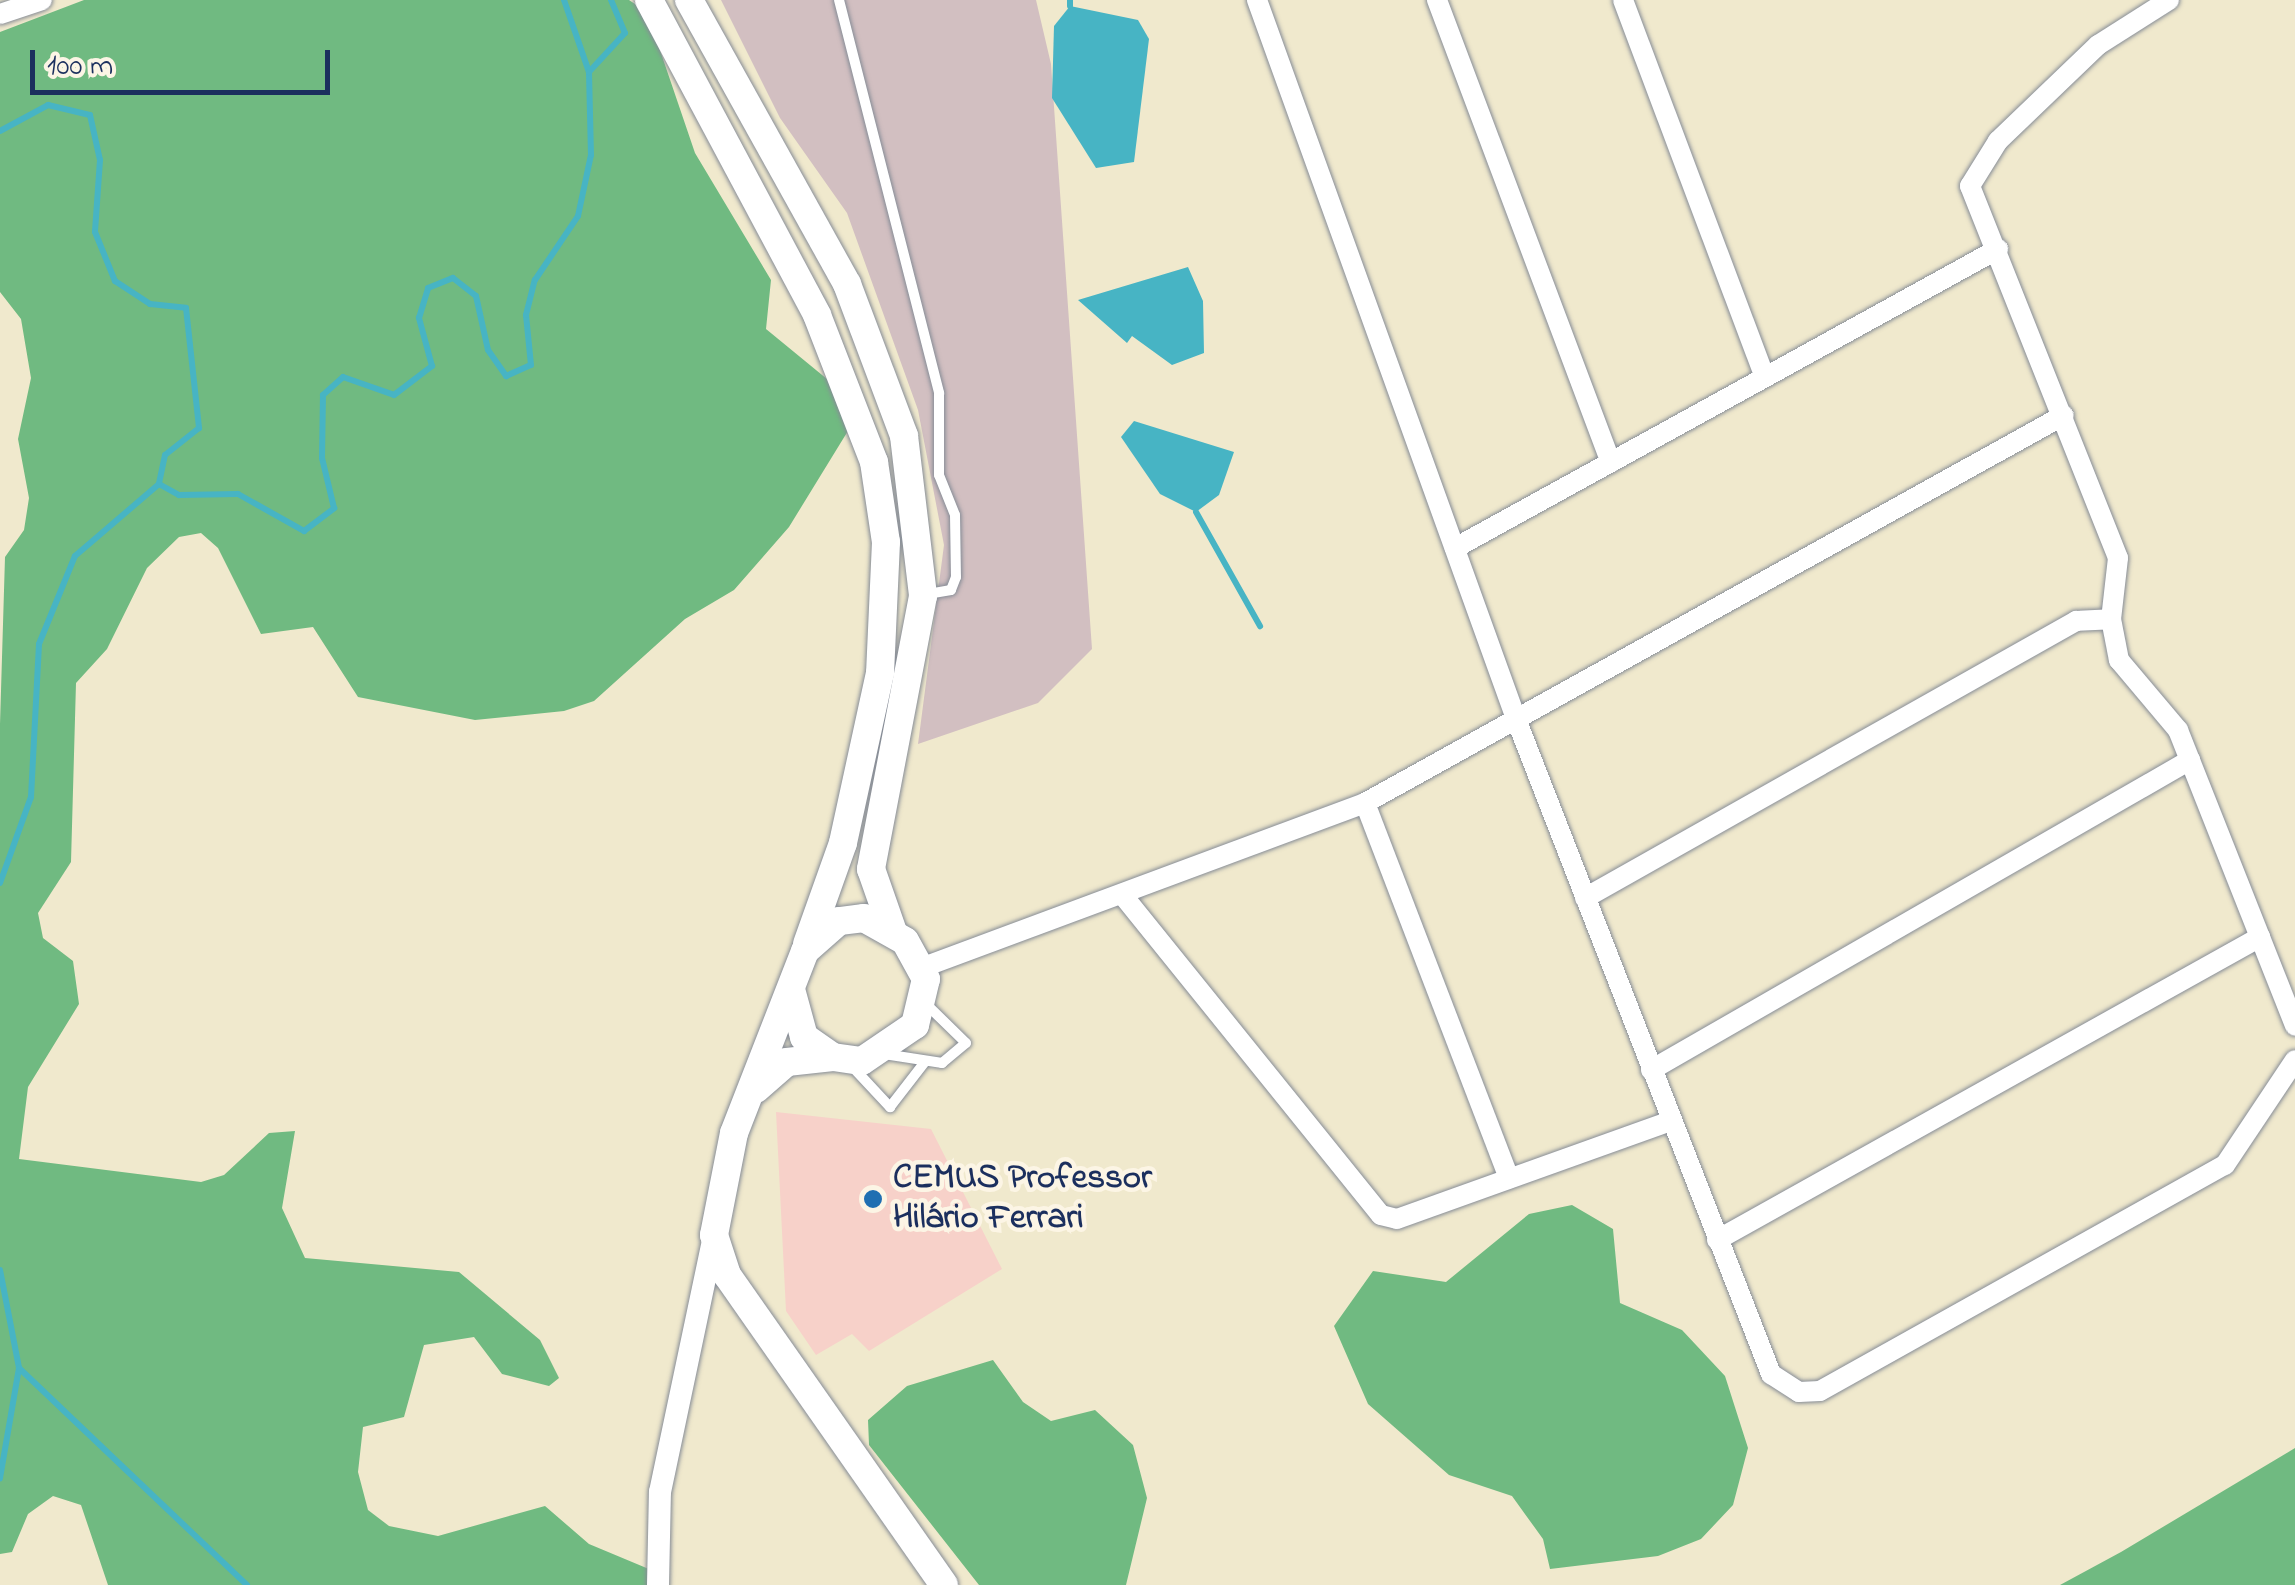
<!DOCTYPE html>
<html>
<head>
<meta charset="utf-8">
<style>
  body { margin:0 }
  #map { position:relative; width:2295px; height:1585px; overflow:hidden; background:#f0e9cd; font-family:"Indie Flower",sans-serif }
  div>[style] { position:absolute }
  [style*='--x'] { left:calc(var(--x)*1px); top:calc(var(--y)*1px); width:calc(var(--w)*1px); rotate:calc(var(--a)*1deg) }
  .built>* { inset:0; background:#f7d1c9 }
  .industrial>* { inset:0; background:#d2bfc1 }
  .forest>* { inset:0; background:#70ba81 }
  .water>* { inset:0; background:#47b4c4 }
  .stream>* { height:6px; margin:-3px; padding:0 3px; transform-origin:3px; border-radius:3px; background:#47b4c4 }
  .roads { filter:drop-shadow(0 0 2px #868c96) drop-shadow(0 0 2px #868c96) }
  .service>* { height:10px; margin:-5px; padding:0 5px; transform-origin:5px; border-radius:5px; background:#fff }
  .minor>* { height:20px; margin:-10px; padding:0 10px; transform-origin:10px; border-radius:10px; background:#fff }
  .tertiary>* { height:22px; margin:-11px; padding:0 11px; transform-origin:11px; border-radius:11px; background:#fff }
  .secondary>* { height:28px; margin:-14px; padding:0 14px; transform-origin:14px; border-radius:14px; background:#fff }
  .dots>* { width:28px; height:28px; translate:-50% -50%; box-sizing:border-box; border:5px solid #fcf5e5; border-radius:50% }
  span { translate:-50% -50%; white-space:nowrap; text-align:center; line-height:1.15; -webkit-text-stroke:9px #fcf5e5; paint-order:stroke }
  .poi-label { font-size:35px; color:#1b2f5e; font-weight:700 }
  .left { translate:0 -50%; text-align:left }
  .scale { position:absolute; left:30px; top:50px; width:300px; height:45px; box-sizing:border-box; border:5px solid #1b2f5e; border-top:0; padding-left:12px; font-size:30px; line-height:35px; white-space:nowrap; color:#1b2f5e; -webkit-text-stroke:8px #fcf5e5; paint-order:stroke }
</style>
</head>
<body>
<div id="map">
  <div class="built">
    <i style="clip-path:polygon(776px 1112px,931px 1129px,1002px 1269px,869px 1351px,852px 1334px,816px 1355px,786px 1311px)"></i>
  </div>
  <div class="industrial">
    <i style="clip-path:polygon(721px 0,1036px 0,1051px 64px,1092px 649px,1038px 703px,918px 744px,944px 545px,918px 410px,847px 213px,780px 118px)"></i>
  </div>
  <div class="forest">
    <i style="clip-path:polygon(84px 0,629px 0,647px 12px,695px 153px,771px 280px,766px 329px,855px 402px,851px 426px,789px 527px,734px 590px,685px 619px,594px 701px,564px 711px,475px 720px,358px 697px,313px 627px,261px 634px,218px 548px,201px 533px,179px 537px,147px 568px,107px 649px,76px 683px,71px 862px,38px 913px,43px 938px,73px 961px,79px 1004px,28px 1087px,19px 1159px,201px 1182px,224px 1175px,269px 1133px,295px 1131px,282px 1208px,305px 1258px,459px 1272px,540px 1340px,559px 1378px,549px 1386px,502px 1374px,474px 1337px,424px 1345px,404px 1417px,363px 1427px,358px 1472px,368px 1510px,389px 1526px,438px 1536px,545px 1506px,589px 1544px,656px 1572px,661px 1585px,108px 1585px,81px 1505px,53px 1496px,28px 1514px,12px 1552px,0 1554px,0 724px,5px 557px,24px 530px,29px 498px,18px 439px,31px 378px,21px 319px,0 292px,0 32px)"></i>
    <i style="clip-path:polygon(1572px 1205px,1613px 1229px,1620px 1303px,1682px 1330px,1725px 1376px,1748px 1448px,1733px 1505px,1701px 1539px,1658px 1556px,1550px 1569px,1543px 1539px,1512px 1496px,1449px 1475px,1368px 1404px,1334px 1326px,1373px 1271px,1446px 1282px,1529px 1214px)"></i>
    <i style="clip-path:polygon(993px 1360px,1023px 1402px,1051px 1421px,1095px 1410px,1133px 1445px,1147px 1498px,1126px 1585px,979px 1585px,869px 1445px,868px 1420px,907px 1386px)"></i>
    <i style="clip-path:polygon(2295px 1448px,2295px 1585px,2060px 1585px,2121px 1552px)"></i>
  </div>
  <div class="water">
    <i style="clip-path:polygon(1070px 6px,1138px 20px,1149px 39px,1134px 162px,1096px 168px,1052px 98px,1054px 26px)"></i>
    <i style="clip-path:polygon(1188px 267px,1203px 301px,1204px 353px,1172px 365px,1132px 336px,1127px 343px,1078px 300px)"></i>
    <i style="clip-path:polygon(1134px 421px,1234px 452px,1219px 495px,1196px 512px,1160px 494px,1121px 437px)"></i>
  </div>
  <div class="stream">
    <i style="--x:564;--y:0;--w:76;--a:70.9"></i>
    <i style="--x:1070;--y:6;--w:6;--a:-90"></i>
    <i style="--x:0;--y:131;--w:55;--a:-28.4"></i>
    <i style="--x:48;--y:105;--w:43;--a:13.4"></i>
    <i style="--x:90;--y:115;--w:46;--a:77.5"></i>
    <i style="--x:100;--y:160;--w:72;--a:94"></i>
    <i style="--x:95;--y:232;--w:53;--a:67.8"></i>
    <i style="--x:115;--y:281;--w:42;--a:33.3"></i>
    <i style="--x:150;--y:304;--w:36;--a:6"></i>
    <i style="--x:186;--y:308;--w:121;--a:83.8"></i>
    <i style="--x:199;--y:428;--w:43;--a:141.5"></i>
    <i style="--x:165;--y:455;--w:30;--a:102"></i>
    <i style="--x:159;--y:484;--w:23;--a:29"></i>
    <i style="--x:179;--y:495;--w:59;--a:-1"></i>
    <i style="--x:238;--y:494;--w:76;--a:29.3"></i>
    <i style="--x:304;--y:531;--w:38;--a:-37"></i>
    <i style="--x:334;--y:508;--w:51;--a:-103.5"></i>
    <i style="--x:322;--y:458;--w:63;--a:-89.1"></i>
    <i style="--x:323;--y:395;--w:27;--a:-42"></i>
    <i style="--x:343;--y:377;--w:54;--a:19.4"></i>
    <i style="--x:394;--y:395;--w:48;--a:-37.3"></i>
    <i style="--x:432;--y:366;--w:50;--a:-105.2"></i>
    <i style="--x:419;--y:318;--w:31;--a:-73"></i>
    <i style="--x:428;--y:288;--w:27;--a:-22"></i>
    <i style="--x:453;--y:278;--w:29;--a:38"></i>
    <i style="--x:476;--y:296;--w:55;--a:77.5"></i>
    <i style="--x:488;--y:350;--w:32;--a:55"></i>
    <i style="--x:506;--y:376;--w:27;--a:-24"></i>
    <i style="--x:531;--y:365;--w:50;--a:-95.7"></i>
    <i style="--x:526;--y:315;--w:36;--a:-76"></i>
    <i style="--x:535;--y:280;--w:77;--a:-56.1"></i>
    <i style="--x:578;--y:216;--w:62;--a:-78"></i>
    <i style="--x:591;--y:155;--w:83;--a:-91.4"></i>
    <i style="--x:589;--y:72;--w:53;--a:-47.3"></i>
    <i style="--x:625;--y:33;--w:36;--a:-113"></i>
    <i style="--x:1196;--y:512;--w:131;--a:60.7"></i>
    <i style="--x:0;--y:883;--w:91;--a:-70.2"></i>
    <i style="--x:31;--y:797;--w:153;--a:-87"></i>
    <i style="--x:39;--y:644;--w:95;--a:-67.8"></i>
    <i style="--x:75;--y:556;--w:111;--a:-40.6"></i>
    <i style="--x:0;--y:1270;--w:100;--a:79"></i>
    <i style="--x:19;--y:1368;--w:112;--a:99.8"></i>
    <i style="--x:19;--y:1368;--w:315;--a:43.6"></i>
  </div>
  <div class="roads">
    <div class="service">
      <i style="--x:839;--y:0;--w:406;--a:75.7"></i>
      <i style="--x:939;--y:393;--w:82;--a:90"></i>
      <i style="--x:939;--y:475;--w:43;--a:68.2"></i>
      <i style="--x:955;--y:515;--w:62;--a:89.1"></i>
      <i style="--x:956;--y:577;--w:14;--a:111"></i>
      <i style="--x:951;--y:590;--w:27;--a:170"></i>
      <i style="--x:884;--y:1054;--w:59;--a:8.8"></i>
      <i style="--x:942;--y:1063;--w:31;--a:-40"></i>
      <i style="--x:966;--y:1043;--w:56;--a:-135.7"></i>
      <i style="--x:848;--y:1062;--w:62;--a:47"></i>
      <i style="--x:890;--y:1107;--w:56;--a:-52.3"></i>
    </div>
    <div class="minor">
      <i style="--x:1257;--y:0;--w:770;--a:70.18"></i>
      <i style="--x:1518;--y:724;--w:698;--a:68.73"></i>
      <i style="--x:1771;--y:1374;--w:33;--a:33"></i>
      <i style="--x:1799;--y:1392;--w:21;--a:-3"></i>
      <i style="--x:1820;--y:1391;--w:464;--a:-29.2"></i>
      <i style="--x:2225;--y:1165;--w:126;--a:-56.3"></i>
      <i style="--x:1437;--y:0;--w:494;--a:69.4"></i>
      <i style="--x:1623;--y:0;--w:403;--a:69.4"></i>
      <i style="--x:2169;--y:0;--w:84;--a:147.6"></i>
      <i style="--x:2098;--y:45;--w:139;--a:136.2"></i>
      <i style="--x:1998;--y:141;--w:53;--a:121.9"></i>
      <i style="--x:1970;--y:186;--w:400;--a:68.3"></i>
      <i style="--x:2118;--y:558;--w:61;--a:96.5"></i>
      <i style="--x:2111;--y:619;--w:42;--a:79"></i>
      <i style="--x:2119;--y:660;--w:92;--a:49.9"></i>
      <i style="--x:2178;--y:730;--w:318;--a:68.4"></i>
      <i style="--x:0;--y:14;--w:44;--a:-18.4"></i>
      <i style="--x:1455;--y:548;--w:620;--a:-28.84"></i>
      <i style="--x:1365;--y:803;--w:402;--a:69"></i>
      <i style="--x:1125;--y:898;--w:407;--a:51.1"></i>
      <i style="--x:1381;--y:1215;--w:16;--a:14"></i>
      <i style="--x:1397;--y:1219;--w:290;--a:-19.7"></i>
      <i style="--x:1585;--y:898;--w:564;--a:-29.43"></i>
      <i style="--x:2076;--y:621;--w:35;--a:-3"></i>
      <i style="--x:924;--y:967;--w:471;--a:-20.4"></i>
      <i style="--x:1365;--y:803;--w:799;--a:-29.03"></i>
      <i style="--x:1651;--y:1070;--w:622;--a:-29.9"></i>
      <i style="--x:1717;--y:1240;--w:622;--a:-29.16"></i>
    </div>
    <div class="tertiary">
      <i style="--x:658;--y:1585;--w:93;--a:-88.8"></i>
      <i style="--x:660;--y:1492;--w:263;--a:-78.1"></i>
    </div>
    <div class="secondary">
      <i style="--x:649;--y:0;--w:357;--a:61.9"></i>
      <i style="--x:817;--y:315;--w:158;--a:68.8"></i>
      <i style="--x:874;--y:462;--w:81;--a:81.5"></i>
      <i style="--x:886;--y:542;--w:131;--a:92.6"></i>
      <i style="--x:880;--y:673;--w:174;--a:102.3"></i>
      <i style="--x:843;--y:843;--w:107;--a:109.6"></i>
      <i style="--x:689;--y:0;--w:325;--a:60.9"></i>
      <i style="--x:847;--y:284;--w:162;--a:69.4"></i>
      <i style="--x:904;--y:436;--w:161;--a:83.2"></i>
      <i style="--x:923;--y:596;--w:278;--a:100.8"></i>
      <i style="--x:871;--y:869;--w:64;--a:70.7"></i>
      <i style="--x:792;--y:993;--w:46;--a:74.7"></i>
      <i style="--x:804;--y:1037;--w:35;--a:35"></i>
      <i style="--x:833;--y:1057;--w:29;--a:8"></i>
      <i style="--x:862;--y:1061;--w:64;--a:-34.2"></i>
      <i style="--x:915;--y:1025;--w:47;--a:-76.6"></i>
      <i style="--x:926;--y:979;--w:43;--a:-118.9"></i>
      <i style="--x:905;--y:941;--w:47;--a:-150.7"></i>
      <i style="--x:864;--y:918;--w:25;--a:173"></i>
      <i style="--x:839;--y:921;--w:45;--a:138.6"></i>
      <i style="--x:805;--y:951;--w:195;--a:111.3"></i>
      <i style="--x:734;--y:1133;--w:104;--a:101.1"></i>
      <i style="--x:714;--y:1235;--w:42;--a:72"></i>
      <i style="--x:727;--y:1275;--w:378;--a:55"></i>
      <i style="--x:756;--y:1089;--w:41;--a:-41.1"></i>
      <i style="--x:787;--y:1062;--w:46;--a:-6.2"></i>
    </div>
  </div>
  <div class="dots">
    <i style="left:873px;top:1199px;background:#1f6fb2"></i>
  </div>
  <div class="poi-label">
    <span class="left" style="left:893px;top:1199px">CEMUS Professor<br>Hilário Ferrari</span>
  </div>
  <div class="scale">100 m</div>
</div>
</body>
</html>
